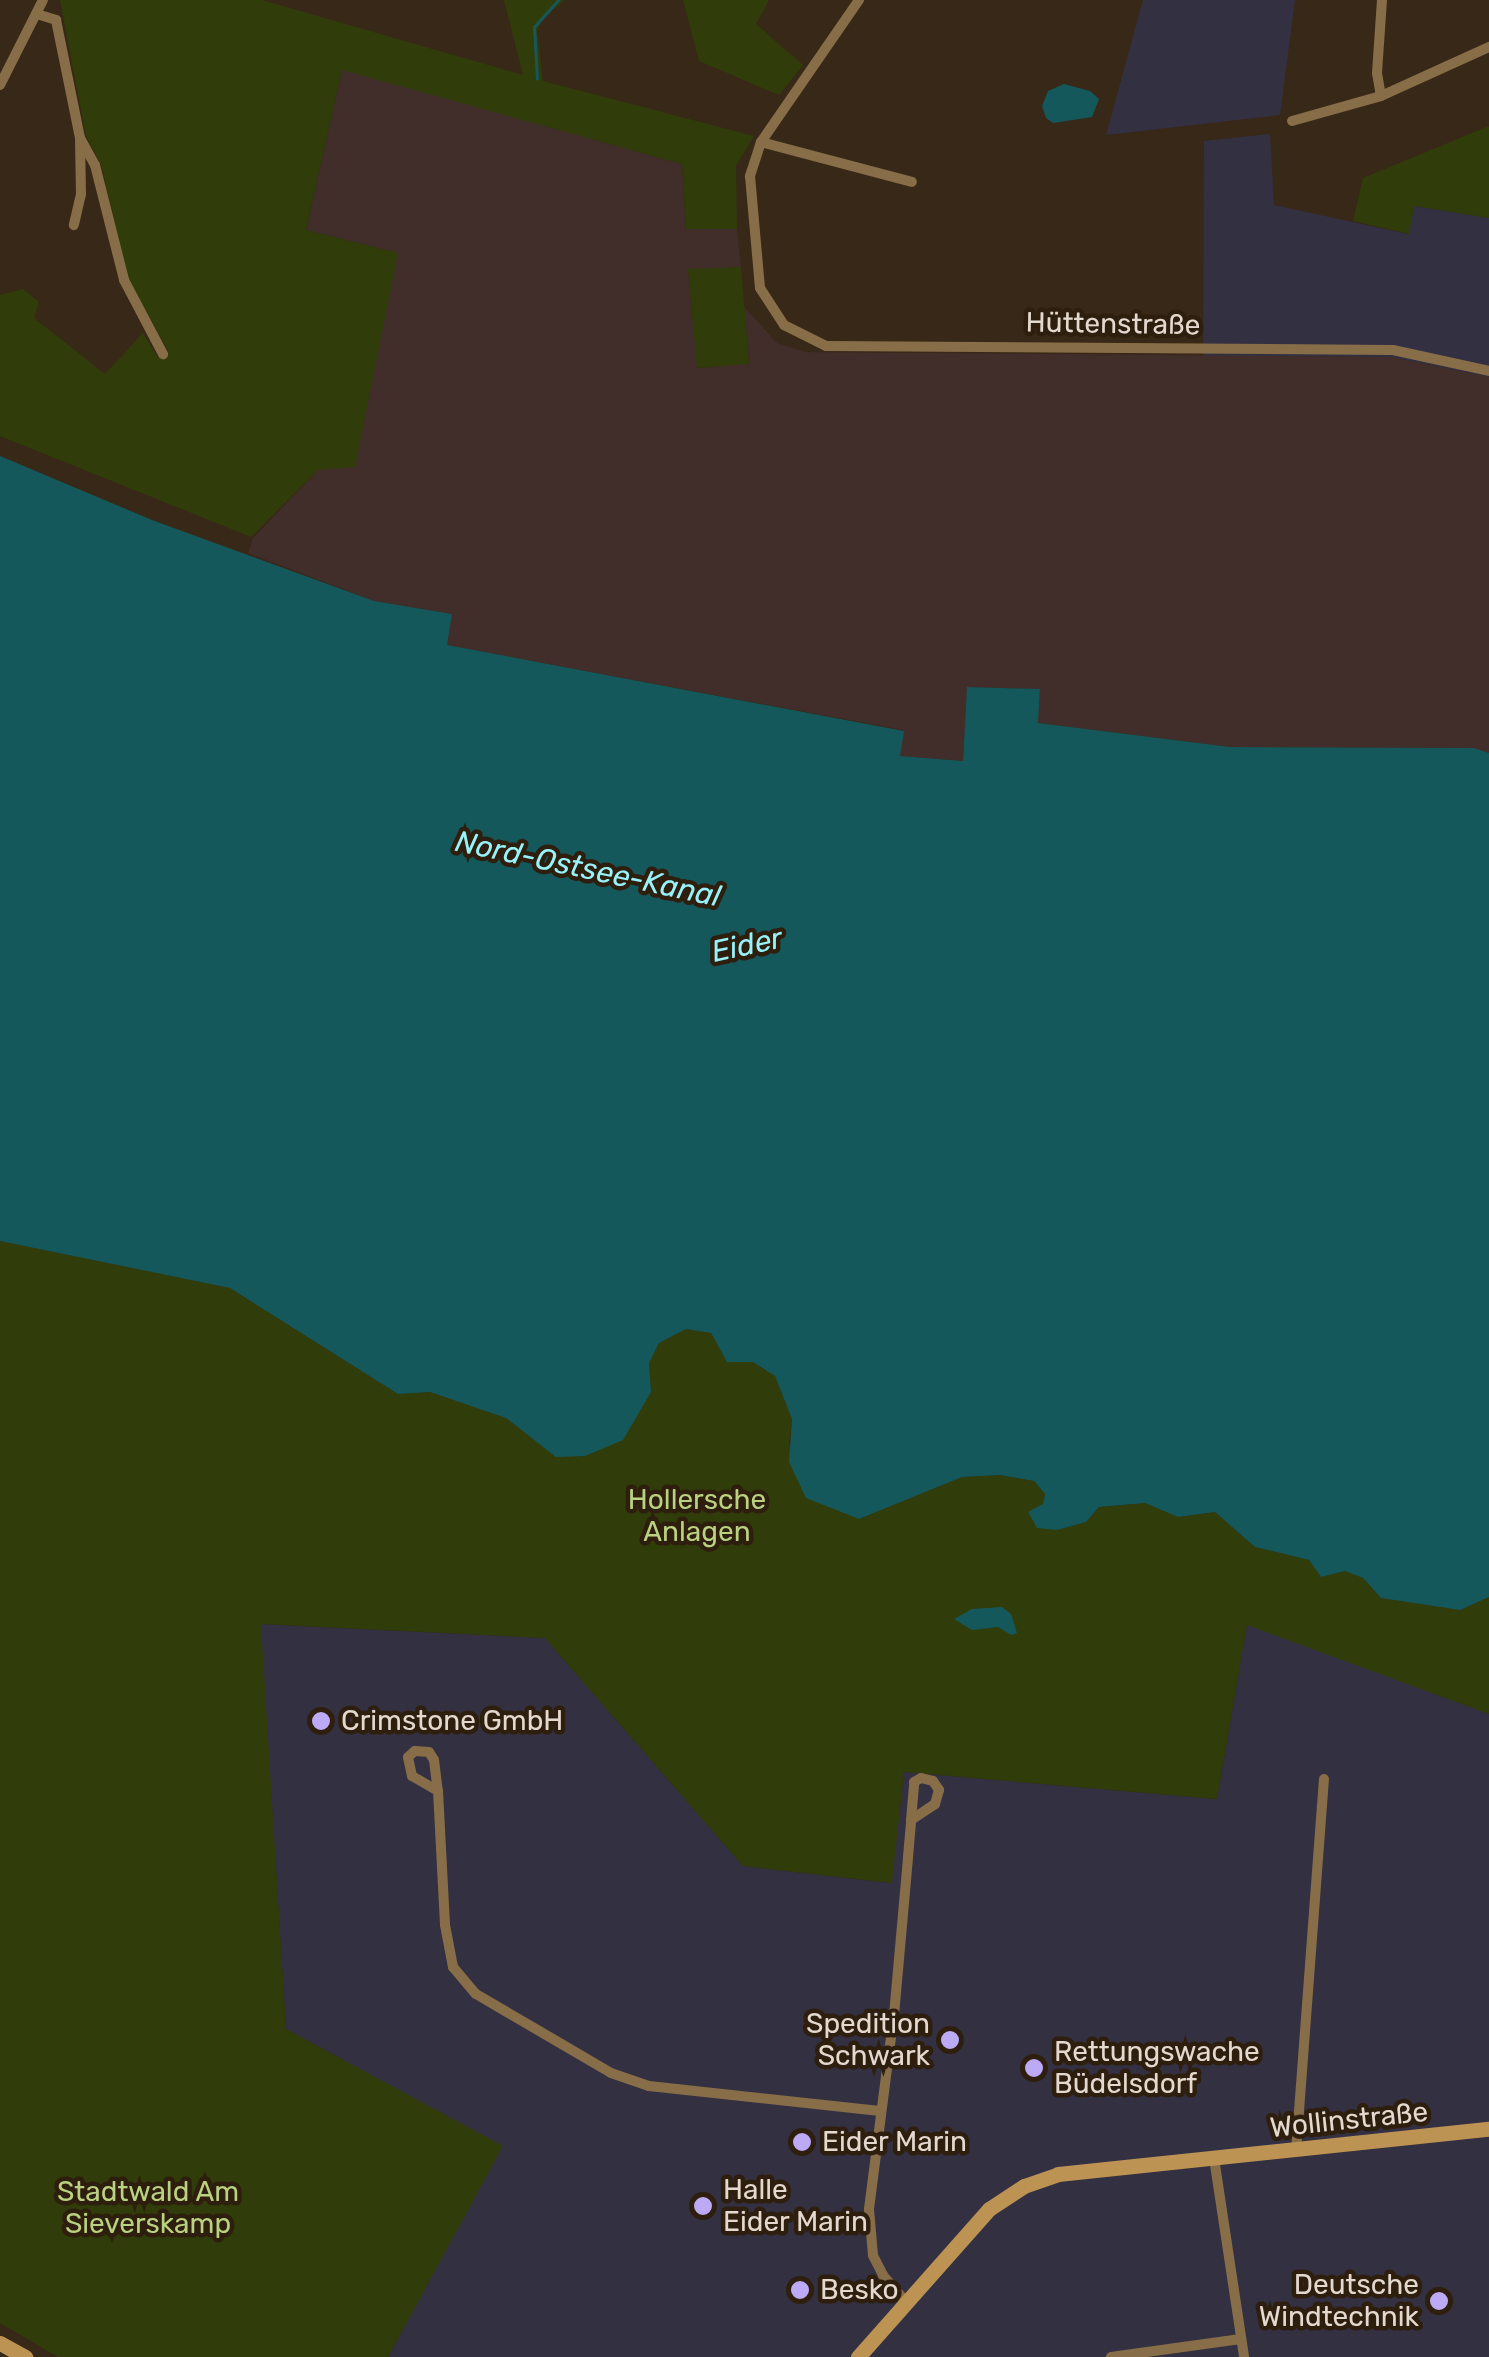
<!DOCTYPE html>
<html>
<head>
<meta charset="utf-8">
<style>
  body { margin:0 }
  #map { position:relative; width:1489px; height:2357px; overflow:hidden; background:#382817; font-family:Rubik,sans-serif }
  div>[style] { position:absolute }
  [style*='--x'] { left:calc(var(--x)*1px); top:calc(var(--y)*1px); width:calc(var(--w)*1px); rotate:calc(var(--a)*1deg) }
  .commercial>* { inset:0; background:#333041 }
  .industrial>* { inset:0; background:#412d29 }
  .green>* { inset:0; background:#303c09 }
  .water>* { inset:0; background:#15585c }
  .stream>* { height:2.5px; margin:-1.25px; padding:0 1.25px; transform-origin:1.25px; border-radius:1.25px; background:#15585c }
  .street>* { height:10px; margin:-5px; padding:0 5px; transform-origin:5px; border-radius:5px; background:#886e48 }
  .secondary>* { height:15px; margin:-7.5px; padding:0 7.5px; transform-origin:7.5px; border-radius:7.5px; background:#bd9354 }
  .dots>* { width:28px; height:28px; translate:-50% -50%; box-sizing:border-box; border:5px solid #2e1e0d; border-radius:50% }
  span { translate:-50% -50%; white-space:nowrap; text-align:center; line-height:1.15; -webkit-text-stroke:9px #2e1e0d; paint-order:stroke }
  .street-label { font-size:28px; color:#e4d9cf }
  .park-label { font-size:28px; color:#bad280 }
  .poi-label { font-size:28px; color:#e4d9cf }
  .left { translate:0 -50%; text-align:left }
  .right { translate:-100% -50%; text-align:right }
  .water-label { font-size:30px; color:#97f3f9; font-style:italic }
</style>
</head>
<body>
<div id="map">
  <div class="commercial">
    <i style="clip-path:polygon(1143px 0,1295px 0,1280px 115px,1106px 135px)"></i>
    <i style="clip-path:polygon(1270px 134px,1274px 205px,1408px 234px,1414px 206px,1489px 218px,1489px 377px,1391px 357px,1203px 356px,1204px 141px)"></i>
    <i style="clip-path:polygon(260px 1624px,545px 1638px,743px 1866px,891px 1883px,904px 1772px,1217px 1799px,1247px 1624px,1489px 1714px,1489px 2357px,388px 2357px,502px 2146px,286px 2029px)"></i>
  </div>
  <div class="industrial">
    <i style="clip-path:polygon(342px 69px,682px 164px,686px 229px,737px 229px,741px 267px,688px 270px,698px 368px,749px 363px,744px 307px,777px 343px,805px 352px,1391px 357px,1489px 377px,1489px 753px,1473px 748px,1230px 747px,1038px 723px,1040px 689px,968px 687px,963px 761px,899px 756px,903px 730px,446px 645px,452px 614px,374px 601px,248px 553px,253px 538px,318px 470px,398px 253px,306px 230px)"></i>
  </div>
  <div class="green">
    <i style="clip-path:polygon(60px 0,262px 0,523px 75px,504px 0,565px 0,543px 18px,537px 31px,543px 81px,754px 136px,736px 166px,737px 229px,686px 229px,682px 164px,342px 70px,306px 230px,398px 253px,355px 467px,318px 470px,251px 537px,0 436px,0 295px,23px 289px,39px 302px,34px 318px,105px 374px,143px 333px,158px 358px,168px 351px,128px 278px,101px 164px,86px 136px)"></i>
    <i style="clip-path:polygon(683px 0,769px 0,756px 24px,803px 65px,779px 95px,699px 61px)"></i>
    <i style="clip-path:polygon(1489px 126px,1489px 218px,1414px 206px,1409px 234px,1353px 221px,1363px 178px)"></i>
    <i style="clip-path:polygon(741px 267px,749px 364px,697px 368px,688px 269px)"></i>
    <i style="clip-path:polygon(0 1241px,230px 1288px,398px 1394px,430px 1392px,506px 1418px,557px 1457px,651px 1392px,649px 1363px,659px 1343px,686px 1329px,711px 1333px,727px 1362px,753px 1362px,775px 1376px,792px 1419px,789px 1445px,859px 1519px,962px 1477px,1000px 1475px,1034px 1481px,1045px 1494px,1043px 1504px,1057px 1530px,1086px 1522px,1099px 1507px,1145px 1503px,1178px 1517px,1215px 1512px,1255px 1547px,1309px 1560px,1321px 1577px,1345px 1571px,1363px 1578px,1381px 1598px,1460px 1610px,1489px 1597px,1489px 1714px,1247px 1625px,1217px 1799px,904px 1772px,892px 1883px,743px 1866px,545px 1638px,261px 1624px,286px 2029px,503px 2146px,388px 2357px,58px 2357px,0 2323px)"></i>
  </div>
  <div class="water">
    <i style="clip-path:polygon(1064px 84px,1090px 91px,1099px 99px,1092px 117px,1053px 123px,1046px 118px,1042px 106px,1048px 91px)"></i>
    <i style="clip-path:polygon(0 456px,152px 520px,374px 601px,452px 614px,447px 645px,904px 731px,900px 756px,963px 761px,967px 687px,1040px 689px,1038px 723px,1230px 747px,1474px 748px,1489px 753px,1489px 1597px,1460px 1610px,1381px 1598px,1363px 1578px,1345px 1571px,1321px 1577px,1309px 1560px,1255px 1547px,1215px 1512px,1178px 1517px,1145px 1503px,1099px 1507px,1086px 1522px,1057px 1530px,1037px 1528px,1028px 1512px,1043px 1504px,1045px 1494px,1034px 1481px,1000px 1475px,962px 1477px,859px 1519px,806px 1498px,789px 1462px,792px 1419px,775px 1376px,753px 1362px,727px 1362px,711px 1333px,686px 1329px,659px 1343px,649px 1363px,651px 1392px,623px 1440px,585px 1456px,556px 1457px,506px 1418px,430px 1392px,398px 1394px,230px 1288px,0 1241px)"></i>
    <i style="clip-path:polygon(1002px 1607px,1011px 1614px,1017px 1633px,1011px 1635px,998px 1627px,972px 1630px,954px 1619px,972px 1609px)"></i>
  </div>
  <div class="stream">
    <i style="--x:537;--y:79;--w:52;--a:-93.3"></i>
    <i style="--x:534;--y:27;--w:36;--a:-48"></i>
  </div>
  <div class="street">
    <i style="--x:859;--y:0;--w:173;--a:124.6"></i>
    <i style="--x:761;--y:142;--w:36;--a:108"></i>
    <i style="--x:750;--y:176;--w:112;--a:84.9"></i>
    <i style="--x:760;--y:288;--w:44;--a:57"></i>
    <i style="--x:784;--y:325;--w:47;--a:26.6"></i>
    <i style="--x:826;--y:346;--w:567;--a:0.4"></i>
    <i style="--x:1393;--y:350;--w:98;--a:12.3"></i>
    <i style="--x:40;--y:15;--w:17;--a:17"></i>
    <i style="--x:56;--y:20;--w:120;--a:78.5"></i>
    <i style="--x:80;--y:138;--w:56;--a:89"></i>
    <i style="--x:81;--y:194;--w:32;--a:103"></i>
    <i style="--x:0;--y:85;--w:95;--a:-63.2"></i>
    <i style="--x:1381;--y:96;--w:23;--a:-100"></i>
    <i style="--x:1377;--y:73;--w:73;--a:-86.1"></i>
    <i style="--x:1292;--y:121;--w:92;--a:-15.7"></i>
    <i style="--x:1381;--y:96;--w:119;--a:-24.4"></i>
    <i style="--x:80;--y:138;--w:31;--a:61"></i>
    <i style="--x:95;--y:165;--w:119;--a:75.8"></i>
    <i style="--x:124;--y:280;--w:84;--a:62.2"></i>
    <i style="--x:761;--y:142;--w:156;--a:14.8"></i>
    <i style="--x:438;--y:1791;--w:30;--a:-150"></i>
    <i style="--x:412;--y:1776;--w:19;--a:-102"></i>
    <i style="--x:408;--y:1757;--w:9;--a:-41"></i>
    <i style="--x:415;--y:1751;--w:14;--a:4"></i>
    <i style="--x:429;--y:1752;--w:9;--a:58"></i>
    <i style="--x:434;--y:1760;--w:31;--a:83"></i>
    <i style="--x:438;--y:1791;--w:134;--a:87"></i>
    <i style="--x:445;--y:1925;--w:43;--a:79.2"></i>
    <i style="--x:453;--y:1967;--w:35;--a:50"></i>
    <i style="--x:476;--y:1994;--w:156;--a:30.3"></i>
    <i style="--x:611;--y:2073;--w:40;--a:18.9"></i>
    <i style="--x:649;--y:2086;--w:230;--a:6.2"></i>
    <i style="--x:1296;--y:2151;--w:373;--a:-85.7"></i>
    <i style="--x:1214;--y:2158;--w:201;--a:81.4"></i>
    <i style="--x:907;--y:2303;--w:37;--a:-131"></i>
    <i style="--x:883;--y:2275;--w:22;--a:-117"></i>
    <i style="--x:873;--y:2255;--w:46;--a:-95"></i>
    <i style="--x:869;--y:2209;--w:196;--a:-82.7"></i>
    <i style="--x:894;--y:2015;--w:159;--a:-84.9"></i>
    <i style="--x:908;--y:1857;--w:37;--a:-85"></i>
    <i style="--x:911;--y:1820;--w:38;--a:-85"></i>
    <i style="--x:914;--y:1782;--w:8;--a:-30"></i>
    <i style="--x:921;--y:1778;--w:12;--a:14"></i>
    <i style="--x:933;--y:1781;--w:11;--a:56"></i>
    <i style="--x:939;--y:1790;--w:15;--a:106"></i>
    <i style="--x:935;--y:1804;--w:29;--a:146"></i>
    <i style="--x:1111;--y:2357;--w:131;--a:-7.9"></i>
  </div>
  <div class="secondary">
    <i style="--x:0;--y:2343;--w:29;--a:29"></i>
    <i style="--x:858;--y:2357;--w:198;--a:-48.5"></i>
    <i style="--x:989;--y:2209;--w:42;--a:-33.3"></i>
    <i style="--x:1024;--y:2186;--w:36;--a:-19"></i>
    <i style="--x:1058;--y:2174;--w:433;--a:-6"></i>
  </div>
  <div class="dots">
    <i style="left:321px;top:1721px;background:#bcaaf5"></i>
    <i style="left:950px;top:2040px;background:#bcaaf5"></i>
    <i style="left:1034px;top:2068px;background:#bcaaf5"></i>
    <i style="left:802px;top:2142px;background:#bcaaf5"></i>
    <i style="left:703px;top:2206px;background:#bcaaf5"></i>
    <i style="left:800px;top:2290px;background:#bcaaf5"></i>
    <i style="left:1439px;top:2301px;background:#bcaaf5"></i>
  </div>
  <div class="street-label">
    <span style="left:1113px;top:324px;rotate:1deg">Hüttenstraße</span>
    <span style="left:1349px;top:2120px;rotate:-6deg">Wollinstraße</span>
  </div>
  <div class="park-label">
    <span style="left:697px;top:1516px">Hollersche<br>Anlagen</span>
    <span style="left:148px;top:2208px">Stadtwald Am<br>Sieverskamp</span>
  </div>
  <div class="poi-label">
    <span class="left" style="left:341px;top:1721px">Crimstone GmbH</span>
    <span class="right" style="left:930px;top:2040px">Spedition<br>Schwark</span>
    <span class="left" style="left:1054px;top:2068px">Rettungswache<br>Büdelsdorf</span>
    <span class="left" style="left:822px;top:2142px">Eider Marin</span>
    <span class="left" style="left:723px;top:2206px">Halle<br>Eider Marin</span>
    <span class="right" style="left:1419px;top:2301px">Deutsche<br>Windtechnik</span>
    <span class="left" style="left:820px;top:2290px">Besko</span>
  </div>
  <div class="water-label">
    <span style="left:588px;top:869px;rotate:12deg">Nord-Ostsee-Kanal</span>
    <span style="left:747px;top:945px;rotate:-12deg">Eider</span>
  </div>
</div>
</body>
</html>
